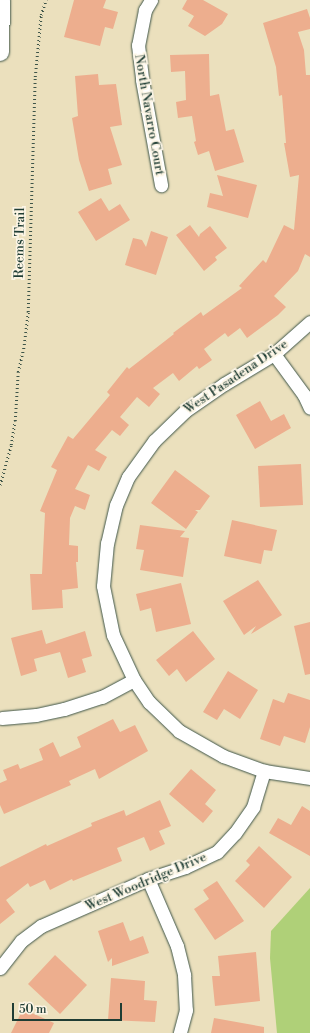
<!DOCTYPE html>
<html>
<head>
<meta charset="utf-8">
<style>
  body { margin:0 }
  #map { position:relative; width:310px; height:1033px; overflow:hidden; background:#ebe0bd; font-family:"Libre Bodoni",serif }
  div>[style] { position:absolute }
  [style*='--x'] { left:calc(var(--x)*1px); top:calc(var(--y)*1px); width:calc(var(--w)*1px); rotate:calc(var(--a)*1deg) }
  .green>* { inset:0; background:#afd078 }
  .building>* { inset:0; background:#edae8e }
  .path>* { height:2.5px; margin-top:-1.25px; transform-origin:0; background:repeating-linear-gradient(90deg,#3e5549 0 1px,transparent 0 4px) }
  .roads { filter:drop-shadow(0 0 1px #3e5549) drop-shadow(0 0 1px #3e5549) }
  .minor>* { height:13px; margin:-6.5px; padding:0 6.5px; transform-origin:6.5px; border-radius:6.5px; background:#fff }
  .secondary>* { height:18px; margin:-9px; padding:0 9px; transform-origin:9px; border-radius:9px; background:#fff }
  span { translate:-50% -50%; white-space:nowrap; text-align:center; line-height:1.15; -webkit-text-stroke:3.5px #fcf5e5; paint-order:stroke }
  .street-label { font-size:13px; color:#1f3d34 }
  .scale { position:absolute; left:12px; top:1003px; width:110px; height:18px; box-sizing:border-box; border:2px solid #1f3d34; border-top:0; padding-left:5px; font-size:12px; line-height:14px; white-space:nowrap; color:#1f3d34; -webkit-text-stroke:3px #fcf5e5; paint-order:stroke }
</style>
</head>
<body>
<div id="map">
  <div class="green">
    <i style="clip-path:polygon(310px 888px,310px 1033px,277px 1033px,270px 958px,271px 931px)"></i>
  </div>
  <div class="building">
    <i style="clip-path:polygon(74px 0,106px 0,103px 8px,118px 12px,113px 29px,105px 27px,100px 46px,64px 37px)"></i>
    <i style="clip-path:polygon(187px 0,203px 0,228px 14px,222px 24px,205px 36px,188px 26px,194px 16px,182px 9px)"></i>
    <i style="clip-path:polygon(307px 9px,310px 18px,310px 29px,298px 32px,304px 50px,306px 75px,310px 75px,310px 257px,305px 254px,298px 271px,274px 296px,286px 307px,278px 315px,247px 338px,240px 328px,228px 337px,225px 333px,204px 349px,212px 360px,199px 369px,197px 366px,179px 381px,173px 373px,153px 388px,160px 394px,149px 407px,137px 397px,120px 417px,129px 425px,120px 436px,112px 430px,95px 450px,107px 457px,99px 471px,88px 465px,75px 489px,90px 495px,85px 510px,75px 506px,70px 518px,69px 545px,78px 546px,78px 562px,76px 562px,78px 588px,62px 590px,63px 608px,32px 610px,30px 574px,42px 574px,45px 513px,40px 511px,57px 470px,51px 467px,68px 436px,73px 439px,110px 395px,107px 392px,127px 367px,129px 369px,174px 334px,173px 333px,201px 312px,203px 316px,242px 288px,239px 286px,263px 260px,266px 263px,284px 225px,294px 230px,299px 175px,290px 177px,284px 143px,286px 143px,282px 95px,279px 96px,276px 67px,263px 23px)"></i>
    <i style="clip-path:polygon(209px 54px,210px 96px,219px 94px,226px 131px,234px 129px,244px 162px,215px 171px,209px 151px,198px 155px,194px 142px,196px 141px,192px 116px,178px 118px,176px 102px,186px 100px,185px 71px,171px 72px,170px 55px)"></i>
    <i style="clip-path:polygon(98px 74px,99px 85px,116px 84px,122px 125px,110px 127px,122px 165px,108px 169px,112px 184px,89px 191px,79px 160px,72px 118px,78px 116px,75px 76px)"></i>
    <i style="clip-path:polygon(217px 175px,257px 185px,248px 218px,207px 207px,210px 193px,223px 196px)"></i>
    <i style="clip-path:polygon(101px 198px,109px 211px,120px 204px,130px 220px,96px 241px,78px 212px)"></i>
    <i style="clip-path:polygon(190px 225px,199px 237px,200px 234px,210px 226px,227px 248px,215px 257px,217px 260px,204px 271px,176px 235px)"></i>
    <i style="clip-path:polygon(151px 231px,168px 237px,156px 275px,125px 265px,133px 238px,142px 240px,146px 247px)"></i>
    <i style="clip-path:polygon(260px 401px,271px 421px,284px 414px,291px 428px,255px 449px,236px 415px)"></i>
    <i style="clip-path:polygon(301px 464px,303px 505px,260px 507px,258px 466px)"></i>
    <i style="clip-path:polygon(175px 470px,210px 496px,200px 510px,195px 510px,198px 512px,186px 529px,151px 503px)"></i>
    <i style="clip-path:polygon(232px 520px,277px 530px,272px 551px,264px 550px,261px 564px,224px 556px)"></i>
    <i style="clip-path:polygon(140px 525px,185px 531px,180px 537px,189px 538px,183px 577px,140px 570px,144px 550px,136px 549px)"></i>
    <i style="clip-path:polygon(258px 580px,282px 615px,251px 634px,256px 626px,244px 635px,223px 601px)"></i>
    <i style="clip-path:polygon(181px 583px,191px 624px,156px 632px,151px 608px,140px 611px,136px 594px)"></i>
    <i style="clip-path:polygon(310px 622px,310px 674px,305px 675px,294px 626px)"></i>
    <i style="clip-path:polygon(42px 630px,46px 644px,85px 631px,92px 656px,82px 659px,86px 672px,68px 678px,60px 652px,34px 659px,37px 671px,21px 676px,11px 638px)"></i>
    <i style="clip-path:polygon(193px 631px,215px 659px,186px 682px,177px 669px,169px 676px,156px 660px)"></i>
    <i style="clip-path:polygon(228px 671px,258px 690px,240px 719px,224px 709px,217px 720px,203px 712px)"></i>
    <i style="clip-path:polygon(288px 693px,310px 700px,310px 727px,305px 743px,284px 736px,280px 746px,260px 739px,273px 699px,284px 703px)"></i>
    <i style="clip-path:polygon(113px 719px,120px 732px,135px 725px,148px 751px,99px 779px,95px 769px,69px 781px,71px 785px,4px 814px,0 805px,0 783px,7px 780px,3px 770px,18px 764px,20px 769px,43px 760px,39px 749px,53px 742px,60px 757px,81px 747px,77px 737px)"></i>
    <i style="clip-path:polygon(191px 769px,216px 790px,205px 804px,213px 811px,203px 823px,169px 794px)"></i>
    <i style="clip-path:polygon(160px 800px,171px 826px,159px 831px,165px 844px,150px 851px,144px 837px,117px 848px,122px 861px,73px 881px,72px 879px,50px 890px,45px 880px,30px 887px,28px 883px,6px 900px,15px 912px,0 924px,0 867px,46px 844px,47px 846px,92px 826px,91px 823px,124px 810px,126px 816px)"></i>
    <i style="clip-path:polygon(302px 806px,310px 811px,310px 856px,269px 833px,278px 818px,291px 825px)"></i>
    <i style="clip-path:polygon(259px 846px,292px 877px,264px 908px,235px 881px,250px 865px,246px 861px)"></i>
    <i style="clip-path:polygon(217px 881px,244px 921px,215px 940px,194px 909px,209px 899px,203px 890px)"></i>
    <i style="clip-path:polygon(123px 922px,130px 941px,143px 936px,149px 953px,112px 966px,112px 958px,108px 962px,98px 931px)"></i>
    <i style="clip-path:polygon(256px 952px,260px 1001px,215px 1006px,212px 976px,220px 976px,218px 956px)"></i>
    <i style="clip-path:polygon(55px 955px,87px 985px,60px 1014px,28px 984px)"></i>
    <i style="clip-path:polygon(111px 978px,145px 981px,144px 1000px,157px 1001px,155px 1022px,108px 1020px)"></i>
    <i style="clip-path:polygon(23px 1009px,54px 1023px,49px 1033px,11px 1033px)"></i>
    <i style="clip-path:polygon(214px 1018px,264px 1027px,264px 1033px,211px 1033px)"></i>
  </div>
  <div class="path">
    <i style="--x:0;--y:485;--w:41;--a:-74.6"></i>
    <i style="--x:11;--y:445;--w:24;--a:-81"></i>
    <i style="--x:15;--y:421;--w:49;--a:-86.5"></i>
    <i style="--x:18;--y:372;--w:28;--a:-77"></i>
    <i style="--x:24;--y:345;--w:33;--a:-83"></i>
    <i style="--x:28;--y:312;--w:235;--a:-88.3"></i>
    <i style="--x:35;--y:77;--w:62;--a:-84.5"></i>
    <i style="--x:41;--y:15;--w:16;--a:-72"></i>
  </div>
  <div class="roads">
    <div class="minor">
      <i style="--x:151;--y:0;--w:12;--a:121"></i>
      <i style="--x:145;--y:10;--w:36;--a:101"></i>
      <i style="--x:138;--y:45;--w:35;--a:83"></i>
      <i style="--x:142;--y:80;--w:107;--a:79.7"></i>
      <i style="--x:310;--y:322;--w:48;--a:138.4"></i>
      <i style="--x:274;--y:354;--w:58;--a:149"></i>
      <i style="--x:224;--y:384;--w:47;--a:145.3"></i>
      <i style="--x:185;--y:411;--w:43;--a:135.9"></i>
      <i style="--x:154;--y:441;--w:44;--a:125.8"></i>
      <i style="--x:128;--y:477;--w:30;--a:113"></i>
      <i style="--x:116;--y:505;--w:39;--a:103"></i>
      <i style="--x:107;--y:543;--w:43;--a:95.3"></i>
      <i style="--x:103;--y:586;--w:50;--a:78.5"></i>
      <i style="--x:113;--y:635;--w:50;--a:65"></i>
      <i style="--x:134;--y:680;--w:27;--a:56"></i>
      <i style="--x:149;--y:702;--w:42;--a:44"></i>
      <i style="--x:179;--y:731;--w:51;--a:29.6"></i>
      <i style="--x:223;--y:756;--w:44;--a:20.1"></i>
      <i style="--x:264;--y:771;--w:47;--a:8.7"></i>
      <i style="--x:274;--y:354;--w:51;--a:53.8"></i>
      <i style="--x:304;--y:395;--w:14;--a:65"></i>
      <i style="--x:2;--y:718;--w:34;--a:-5"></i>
      <i style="--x:36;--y:715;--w:29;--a:-12"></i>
      <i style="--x:64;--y:709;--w:40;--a:-18"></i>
      <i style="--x:102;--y:697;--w:36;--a:-28"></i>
      <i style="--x:148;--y:879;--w:73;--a:66.6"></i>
      <i style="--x:177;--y:946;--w:30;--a:76"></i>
      <i style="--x:184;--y:975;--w:35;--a:87"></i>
      <i style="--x:186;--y:1010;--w:24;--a:105"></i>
      <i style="--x:0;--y:968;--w:34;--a:-52"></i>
      <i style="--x:21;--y:941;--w:25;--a:-37"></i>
      <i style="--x:41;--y:926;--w:117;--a:-23.7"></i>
      <i style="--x:148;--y:879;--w:39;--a:-18"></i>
      <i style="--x:185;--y:867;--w:35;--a:-25"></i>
      <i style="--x:217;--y:852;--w:26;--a:-47"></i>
      <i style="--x:235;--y:833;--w:32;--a:-55"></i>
      <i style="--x:253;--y:807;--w:38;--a:-73"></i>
    </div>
    <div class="secondary">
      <i style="--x:0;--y:52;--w:52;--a:-88.9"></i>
    </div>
  </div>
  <div class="street-label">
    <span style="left:149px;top:115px;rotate:80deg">North Navarro Court</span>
    <span style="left:20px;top:243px;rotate:-89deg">Reems Trail</span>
    <span style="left:236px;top:377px;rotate:-34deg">West Pasadena Drive</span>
    <span style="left:146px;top:882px;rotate:-23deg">West Woodridge Drive</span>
  </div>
  <div class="scale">50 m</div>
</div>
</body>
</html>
